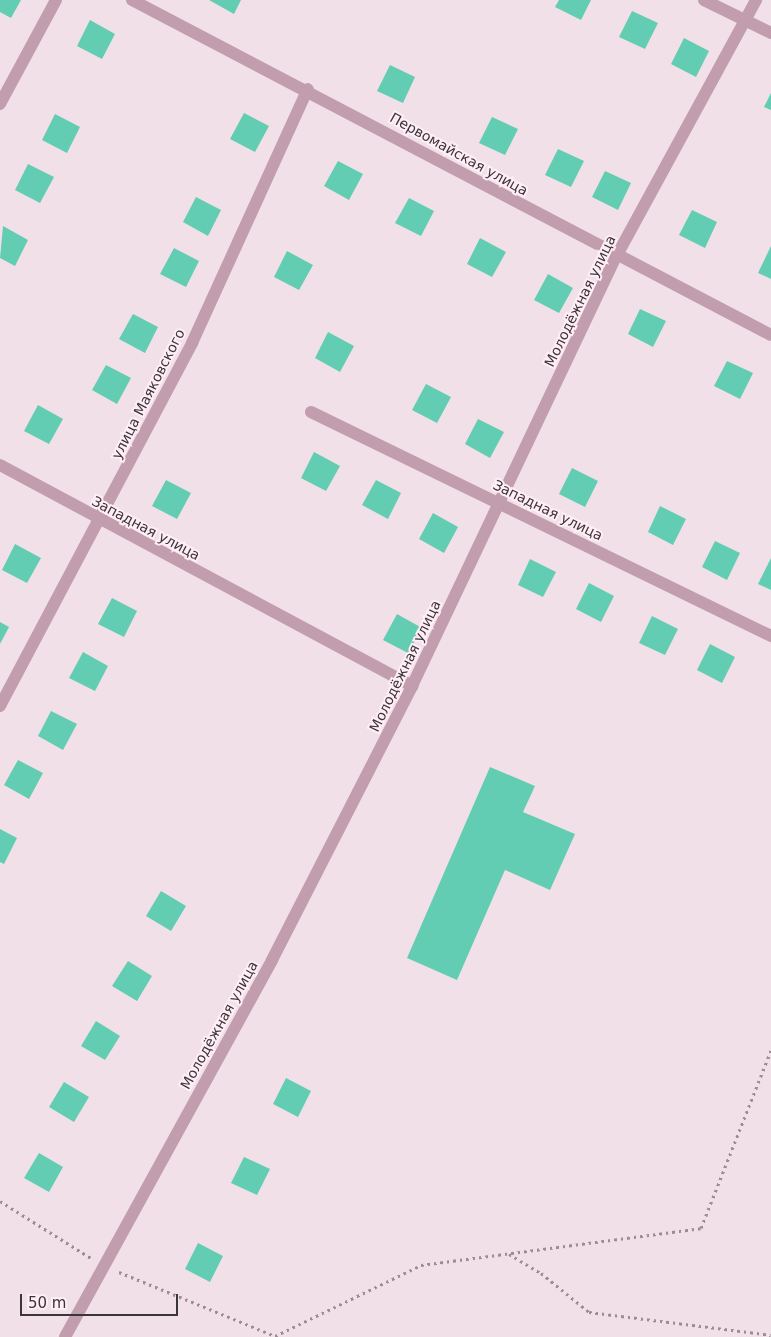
<!DOCTYPE html>
<html>
<head>
<meta charset="utf-8">
<style>
  body { margin:0 }
  #map { position:relative; width:771px; height:1337px; overflow:hidden; background:#f1e0e8; font-family:"DejaVu Sans",sans-serif }
  div>[style] { position:absolute }
  [style*='--x'] { left:calc(var(--x)*1px); top:calc(var(--y)*1px); width:calc(var(--w)*1px); rotate:calc(var(--a)*1deg) }
  .building>* { inset:0; background:#62cdb2 }
  .path>* { height:3px; margin-top:-1.5px; transform-origin:0; background:repeating-linear-gradient(90deg,#9a8e94 0 2.5px,transparent 0 6.5px) }
  .minor>* { height:12px; margin:-6px; padding:0 6px; transform-origin:6px; border-radius:6px; background:#c19dad }
  span { translate:-50% -50%; white-space:nowrap; text-align:center; line-height:1.15; -webkit-text-stroke:4px #ffeef5; paint-order:stroke }
  .street-label { font-size:14px; color:#3c3538 }
  .scale { position:absolute; left:20px; top:1294px; width:158px; height:22px; box-sizing:border-box; border:2px solid #3c3538; border-top:0; padding-left:6px; font-size:15px; line-height:18px; white-space:nowrap; color:#3c3538; -webkit-text-stroke:4px #ffeef5; paint-order:stroke }
</style>
</head>
<body>
<div id="map">
  <div class="building">
    <i style="clip-path:polygon(0 0,21px 0,11px 18px,0 12px)"></i>
    <i style="clip-path:polygon(209px 0,241px 0,234px 14px)"></i>
    <i style="clip-path:polygon(559px 0,591px 0,581px 20px,555px 7px)"></i>
    <i style="clip-path:polygon(632px 11px,658px 23px,645px 49px,619px 37px)"></i>
    <i style="clip-path:polygon(90px 20px,115px 34px,102px 59px,77px 46px)"></i>
    <i style="clip-path:polygon(684px 38px,709px 51px,696px 77px,671px 64px)"></i>
    <i style="clip-path:polygon(390px 65px,415px 77px,403px 103px,377px 91px)"></i>
    <i style="clip-path:polygon(771px 93px,771px 110px,764px 107px)"></i>
    <i style="clip-path:polygon(244px 113px,269px 126px,255px 152px,230px 139px)"></i>
    <i style="clip-path:polygon(55px 114px,80px 127px,67px 153px,42px 140px)"></i>
    <i style="clip-path:polygon(492px 117px,518px 129px,505px 155px,479px 143px)"></i>
    <i style="clip-path:polygon(558px 149px,584px 161px,571px 187px,545px 175px)"></i>
    <i style="clip-path:polygon(338px 161px,363px 174px,349px 200px,324px 186px)"></i>
    <i style="clip-path:polygon(28px 164px,54px 177px,40px 203px,15px 190px)"></i>
    <i style="clip-path:polygon(605px 171px,631px 183px,618px 210px,592px 197px)"></i>
    <i style="clip-path:polygon(196px 197px,221px 210px,208px 236px,183px 222px)"></i>
    <i style="clip-path:polygon(409px 198px,434px 211px,421px 236px,395px 223px)"></i>
    <i style="clip-path:polygon(692px 210px,717px 222px,705px 248px,679px 235px)"></i>
    <i style="clip-path:polygon(3px 226px,28px 240px,15px 266px,0 258px)"></i>
    <i style="clip-path:polygon(480px 238px,506px 252px,492px 277px,467px 264px)"></i>
    <i style="clip-path:polygon(771px 246px,771px 279px,758px 273px)"></i>
    <i style="clip-path:polygon(174px 248px,199px 261px,186px 287px,160px 274px)"></i>
    <i style="clip-path:polygon(287px 251px,313px 265px,299px 290px,274px 277px)"></i>
    <i style="clip-path:polygon(548px 274px,573px 288px,559px 313px,534px 300px)"></i>
    <i style="clip-path:polygon(640px 309px,666px 321px,653px 347px,628px 334px)"></i>
    <i style="clip-path:polygon(133px 314px,158px 327px,145px 353px,119px 339px)"></i>
    <i style="clip-path:polygon(328px 332px,354px 346px,340px 372px,315px 358px)"></i>
    <i style="clip-path:polygon(727px 361px,753px 373px,740px 399px,714px 386px)"></i>
    <i style="clip-path:polygon(106px 365px,131px 378px,117px 404px,92px 390px)"></i>
    <i style="clip-path:polygon(426px 384px,451px 397px,437px 423px,412px 410px)"></i>
    <i style="clip-path:polygon(38px 405px,63px 419px,49px 444px,24px 431px)"></i>
    <i style="clip-path:polygon(478px 419px,504px 432px,490px 458px,465px 444px)"></i>
    <i style="clip-path:polygon(314px 452px,340px 466px,326px 491px,301px 478px)"></i>
    <i style="clip-path:polygon(572px 468px,598px 481px,585px 507px,559px 494px)"></i>
    <i style="clip-path:polygon(166px 480px,191px 493px,177px 519px,152px 506px)"></i>
    <i style="clip-path:polygon(376px 480px,401px 493px,388px 519px,362px 505px)"></i>
    <i style="clip-path:polygon(660px 506px,686px 519px,673px 545px,648px 532px)"></i>
    <i style="clip-path:polygon(433px 513px,458px 527px,444px 553px,419px 539px)"></i>
    <i style="clip-path:polygon(715px 541px,740px 553px,727px 580px,702px 567px)"></i>
    <i style="clip-path:polygon(15px 544px,41px 558px,27px 583px,2px 570px)"></i>
    <i style="clip-path:polygon(771px 558px,771px 590px,758px 584px)"></i>
    <i style="clip-path:polygon(530px 559px,556px 572px,543px 597px,518px 585px)"></i>
    <i style="clip-path:polygon(589px 583px,614px 596px,601px 622px,576px 609px)"></i>
    <i style="clip-path:polygon(112px 598px,137px 611px,124px 637px,98px 624px)"></i>
    <i style="clip-path:polygon(397px 614px,422px 628px,408px 653px,383px 640px)"></i>
    <i style="clip-path:polygon(652px 616px,678px 629px,665px 655px,639px 643px)"></i>
    <i style="clip-path:polygon(0 622px,9px 627px,0 644px)"></i>
    <i style="clip-path:polygon(710px 644px,735px 657px,722px 683px,697px 670px)"></i>
    <i style="clip-path:polygon(83px 652px,108px 666px,95px 691px,69px 678px)"></i>
    <i style="clip-path:polygon(51px 711px,77px 724px,63px 750px,38px 736px)"></i>
    <i style="clip-path:polygon(18px 760px,43px 773px,29px 799px,4px 785px)"></i>
    <i style="clip-path:polygon(490px 767px,535px 786px,523px 812px,575px 834px,550px 890px,505px 870px,457px 980px,407px 958px)"></i>
    <i style="clip-path:polygon(0 829px,17px 838px,4px 864px,0 862px)"></i>
    <i style="clip-path:polygon(161px 891px,186px 906px,171px 931px,146px 916px)"></i>
    <i style="clip-path:polygon(128px 961px,152px 976px,137px 1001px,112px 986px)"></i>
    <i style="clip-path:polygon(96px 1021px,120px 1036px,105px 1060px,81px 1046px)"></i>
    <i style="clip-path:polygon(286px 1078px,311px 1091px,298px 1117px,273px 1104px)"></i>
    <i style="clip-path:polygon(64px 1082px,89px 1097px,74px 1122px,49px 1107px)"></i>
    <i style="clip-path:polygon(39px 1153px,63px 1167px,49px 1192px,24px 1178px)"></i>
    <i style="clip-path:polygon(244px 1157px,270px 1169px,257px 1195px,231px 1183px)"></i>
    <i style="clip-path:polygon(198px 1243px,223px 1256px,210px 1282px,185px 1269px)"></i>
  </div>
  <div class="path">
    <i style="--x:0;--y:1201;--w:107;--a:32.1"></i>
    <i style="--x:509;--y:1254;--w:37;--a:31"></i>
    <i style="--x:541;--y:1273;--w:62;--a:39.1"></i>
    <i style="--x:589;--y:1312;--w:183;--a:7.2"></i>
    <i style="--x:119;--y:1272;--w:169;--a:22.3"></i>
    <i style="--x:275;--y:1336;--w:162;--a:-25.9"></i>
    <i style="--x:421;--y:1265;--w:282;--a:-7.5"></i>
    <i style="--x:701;--y:1228;--w:191;--a:-68.5"></i>
  </div>
  <div class="minor">
    <i style="--x:132;--y:0;--w:721;--a:27.67"></i>
    <i style="--x:704;--y:0;--w:75;--a:26.2"></i>
    <i style="--x:0;--y:104;--w:118;--a:-61.7"></i>
    <i style="--x:311;--y:412;--w:512;--a:25.96"></i>
    <i style="--x:0;--y:465;--w:468;--a:28.2"></i>
    <i style="--x:0;--y:706;--w:411;--a:-62.1"></i>
    <i style="--x:192;--y:343;--w:279;--a:-65.5"></i>
    <i style="--x:65;--y:1337;--w:430;--a:-61.2"></i>
    <i style="--x:272;--y:960;--w:308;--a:-62.9"></i>
    <i style="--x:412;--y:686;--w:475;--a:-64.6"></i>
    <i style="--x:616;--y:257;--w:293;--a:-61.4"></i>
  </div>
  <div class="street-label">
    <span style="left:459px;top:154px;rotate:29deg">Первомайская улица</span>
    <span style="left:580px;top:301px;rotate:-64deg">Молодёжная улица</span>
    <span style="left:148px;top:394px;rotate:-63deg">улица Маяковского</span>
    <span style="left:548px;top:510px;rotate:26deg">Западная улица</span>
    <span style="left:146px;top:528px;rotate:28deg">Западная улица</span>
    <span style="left:405px;top:666px;rotate:-64deg">Молодёжная улица</span>
    <span style="left:219px;top:1025px;rotate:-61deg">Молодёжная улица</span>
  </div>
  <div class="scale">50 m</div>
</div>
</body>
</html>
